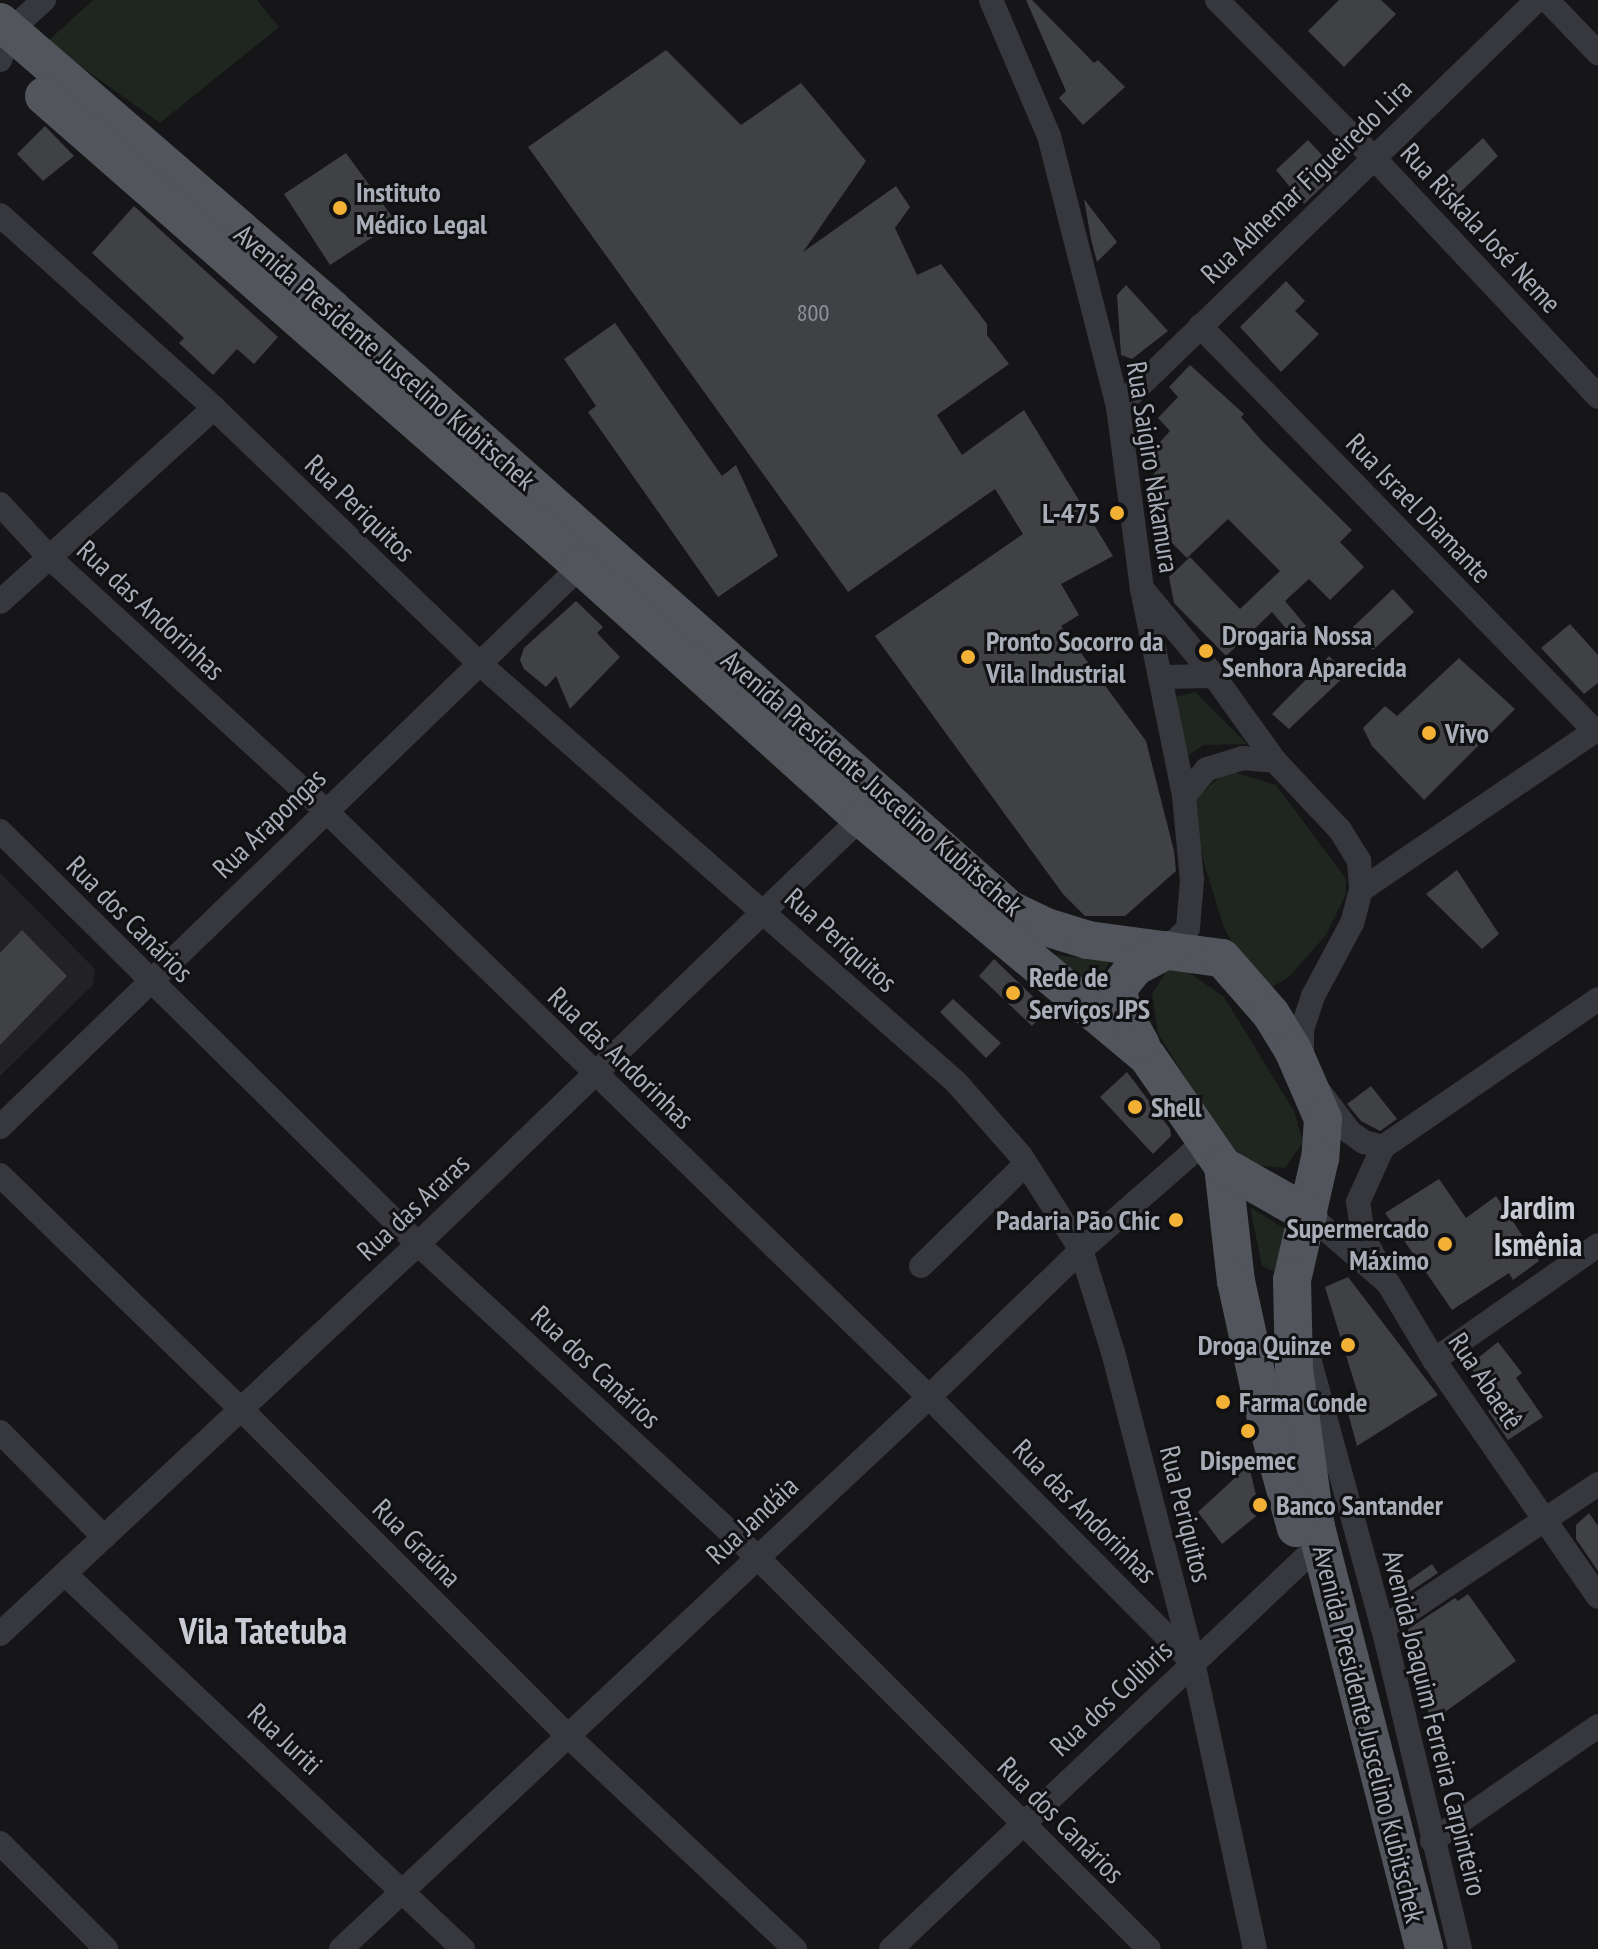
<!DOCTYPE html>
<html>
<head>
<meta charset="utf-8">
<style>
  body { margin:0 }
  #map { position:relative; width:1598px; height:1949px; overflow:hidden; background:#161618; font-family:"PT Sans Narrow",sans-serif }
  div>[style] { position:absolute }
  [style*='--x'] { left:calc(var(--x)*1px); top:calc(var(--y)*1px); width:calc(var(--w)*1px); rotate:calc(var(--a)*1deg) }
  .built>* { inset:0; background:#222225 }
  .green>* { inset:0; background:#1e261f }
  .building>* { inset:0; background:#404145 }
  .street>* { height:24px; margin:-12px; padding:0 12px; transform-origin:12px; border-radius:12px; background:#37383d }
  .primary>* { height:38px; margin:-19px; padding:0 19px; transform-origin:19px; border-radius:19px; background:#53555c }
  .dots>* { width:22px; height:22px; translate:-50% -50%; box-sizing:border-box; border:4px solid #111113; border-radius:50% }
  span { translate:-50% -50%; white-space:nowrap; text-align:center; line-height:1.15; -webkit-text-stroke:6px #111113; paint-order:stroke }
  .number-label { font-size:24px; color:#8e929b }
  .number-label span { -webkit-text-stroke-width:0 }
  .street-label { font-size:28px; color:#a8adb8 }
  .poi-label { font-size:28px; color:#a8adb8; font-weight:700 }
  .left { translate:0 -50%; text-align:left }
  .right { translate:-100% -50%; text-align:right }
  .quarter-label { font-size:32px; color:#c9ccd4; font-weight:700 }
  .district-label { font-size:36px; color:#c9ccd4; font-weight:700 }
</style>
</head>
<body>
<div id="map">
  <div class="built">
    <i style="clip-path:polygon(0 873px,95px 969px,93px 985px,0 1076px)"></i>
  </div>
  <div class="green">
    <i style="clip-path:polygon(93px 0,257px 0,279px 27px,160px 123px,47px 42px)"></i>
    <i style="clip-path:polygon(1195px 692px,1247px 744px,1204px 745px,1180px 760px,1167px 699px)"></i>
    <i style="clip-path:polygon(1227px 770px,1276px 785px,1346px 879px,1346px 894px,1326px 935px,1290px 976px,1269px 989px,1248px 971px,1224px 928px,1204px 863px,1191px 803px)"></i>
    <i style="clip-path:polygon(1035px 953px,1086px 958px,1114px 955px,1104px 971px,1098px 1003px)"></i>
    <i style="clip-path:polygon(1178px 965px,1224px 997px,1294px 1111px,1303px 1142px,1285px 1168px,1253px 1165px,1223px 1140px,1158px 1033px,1152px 994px,1166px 972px)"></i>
    <i style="clip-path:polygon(1250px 1207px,1290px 1232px,1275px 1272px,1262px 1266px)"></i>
  </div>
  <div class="building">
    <i style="clip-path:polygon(1026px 0,1032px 0,1094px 63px,1098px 60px,1125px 87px,1083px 125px,1059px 98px,1066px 91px)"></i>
    <i style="clip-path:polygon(1339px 0,1381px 0,1396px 14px,1344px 67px,1308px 31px)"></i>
    <i style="clip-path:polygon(666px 50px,741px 125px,801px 83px,866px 161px,803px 252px,896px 186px,910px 207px,895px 228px,917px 275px,941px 264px,987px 324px,987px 335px,1009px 364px,937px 415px,962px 455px,1024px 410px,1113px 556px,1061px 584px,1079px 615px,1061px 626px,1146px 741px,1174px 851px,1176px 871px,1125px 916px,1085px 916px,1063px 894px,875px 636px,1023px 534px,995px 489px,848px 592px,528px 147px)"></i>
    <i style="clip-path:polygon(45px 126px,74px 156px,43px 181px,17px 154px)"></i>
    <i style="clip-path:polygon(1483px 138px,1498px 156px,1449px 203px,1433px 184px)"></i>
    <i style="clip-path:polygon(1308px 140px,1338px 172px,1304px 204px,1276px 170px)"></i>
    <i style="clip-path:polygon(346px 153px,396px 222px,330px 265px,284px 194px)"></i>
    <i style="clip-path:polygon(1084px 199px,1117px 242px,1097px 262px,1091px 239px)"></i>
    <i style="clip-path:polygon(134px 206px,278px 337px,254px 364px,237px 349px,213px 375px,179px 343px,184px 338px,92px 253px)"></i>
    <i style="clip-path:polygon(1286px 281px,1305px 301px,1295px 311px,1319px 334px,1281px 372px,1240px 327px)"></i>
    <i style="clip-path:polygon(1126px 285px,1168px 331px,1132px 359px,1121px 355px,1117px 295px)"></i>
    <i style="clip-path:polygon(615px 323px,722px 476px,736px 465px,778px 556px,718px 597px,588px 412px,596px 406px,564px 359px)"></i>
    <i style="clip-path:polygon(1190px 365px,1244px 414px,1241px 417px,1262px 441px,1352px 530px,1340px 542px,1364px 567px,1330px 600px,1309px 579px,1285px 601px,1306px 626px,1294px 638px,1272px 612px,1226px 656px,1174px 603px,1169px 577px,1190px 557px,1240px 609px,1280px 571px,1228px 519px,1187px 558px,1167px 538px,1172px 534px,1160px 518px,1170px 508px,1159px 497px,1165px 491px,1151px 477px,1161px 466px,1150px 453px,1170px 431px,1158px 418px,1178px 397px,1169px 387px)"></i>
    <i style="clip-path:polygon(1393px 589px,1414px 612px,1373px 650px,1353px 627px)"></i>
    <i style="clip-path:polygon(576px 601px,603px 627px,597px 633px,620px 657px,570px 709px,556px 676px,546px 687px,524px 669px,520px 660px,524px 648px)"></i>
    <i style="clip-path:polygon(1570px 624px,1598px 655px,1598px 683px,1584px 694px,1541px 648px)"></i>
    <i style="clip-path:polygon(1329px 656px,1347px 674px,1289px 729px,1272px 714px)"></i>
    <i style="clip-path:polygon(1459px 658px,1515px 709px,1424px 800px,1372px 746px,1363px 728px,1385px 706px,1397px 716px)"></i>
    <i style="clip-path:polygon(1457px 870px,1499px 934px,1482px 949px,1426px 894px)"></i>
    <i style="clip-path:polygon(22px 930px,67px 976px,0 1045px,0 953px)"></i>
    <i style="clip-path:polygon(994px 959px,1047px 1010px,1032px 1026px,979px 976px)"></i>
    <i style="clip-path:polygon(953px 999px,1001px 1043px,986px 1058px,940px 1012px)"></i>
    <i style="clip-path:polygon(1127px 1072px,1170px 1129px,1171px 1136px,1153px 1154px,1100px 1097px)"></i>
    <i style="clip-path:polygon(1371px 1086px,1397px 1119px,1380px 1131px,1361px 1121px,1347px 1104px)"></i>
    <i style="clip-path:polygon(1439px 1179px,1466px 1218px,1496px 1196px,1539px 1261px,1513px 1280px,1509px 1273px,1452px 1310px,1385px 1213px)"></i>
    <i style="clip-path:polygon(1348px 1277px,1438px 1395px,1357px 1446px,1348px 1413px,1361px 1404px,1325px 1287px)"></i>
    <i style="clip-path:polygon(1498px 1342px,1522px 1373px,1516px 1378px,1543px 1417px,1508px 1440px,1488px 1411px,1497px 1405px,1469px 1365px)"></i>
    <i style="clip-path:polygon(1249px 1465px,1260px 1513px,1222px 1544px,1198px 1512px)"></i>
    <i style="clip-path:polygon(1589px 1513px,1598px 1526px,1598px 1571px,1576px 1539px,1576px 1525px)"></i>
    <i style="clip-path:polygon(1432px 1564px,1438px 1573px,1399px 1599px,1396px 1589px)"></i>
    <i style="clip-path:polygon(1468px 1594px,1516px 1661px,1431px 1722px,1407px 1637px,1408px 1629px,1455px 1598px,1458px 1601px)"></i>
  </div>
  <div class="street">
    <i style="--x:991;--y:0;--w:148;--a:66.9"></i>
    <i style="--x:1049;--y:136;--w:280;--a:75.7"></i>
    <i style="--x:1118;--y:407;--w:184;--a:82.5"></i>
    <i style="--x:1142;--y:589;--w:211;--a:78.5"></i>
    <i style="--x:1184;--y:796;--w:84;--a:84.6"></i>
    <i style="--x:1192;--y:880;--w:48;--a:94.8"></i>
    <i style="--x:1188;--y:928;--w:30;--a:134"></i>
    <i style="--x:1217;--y:0;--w:221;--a:45.2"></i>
    <i style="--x:1373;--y:157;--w:329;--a:46.8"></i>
    <i style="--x:1547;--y:0;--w:74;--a:46.1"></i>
    <i style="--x:0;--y:60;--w:31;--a:-71"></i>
    <i style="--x:10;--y:31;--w:46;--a:-42.4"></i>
    <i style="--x:0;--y:215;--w:288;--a:42"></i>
    <i style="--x:214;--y:408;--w:369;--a:43.9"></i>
    <i style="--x:480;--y:664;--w:633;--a:41.29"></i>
    <i style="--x:956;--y:1082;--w:98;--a:48.7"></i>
    <i style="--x:1021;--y:1156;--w:112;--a:57.4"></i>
    <i style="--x:1081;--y:1250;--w:107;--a:72.6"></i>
    <i style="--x:1113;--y:1352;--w:320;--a:75.5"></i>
    <i style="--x:1193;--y:1662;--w:294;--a:77.8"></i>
    <i style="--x:1200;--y:326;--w:566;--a:45.72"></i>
    <i style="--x:1118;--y:407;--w:584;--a:-44.17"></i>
    <i style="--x:0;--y:504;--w:74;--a:47.2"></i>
    <i style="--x:50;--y:558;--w:373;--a:42.5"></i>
    <i style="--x:325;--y:810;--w:842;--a:44.18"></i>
    <i style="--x:929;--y:1397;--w:372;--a:45.2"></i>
    <i style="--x:1144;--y:591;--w:110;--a:50.5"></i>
    <i style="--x:1214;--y:676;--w:105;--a:54.3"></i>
    <i style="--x:1275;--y:761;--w:95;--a:46.7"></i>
    <i style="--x:1340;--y:830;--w:36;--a:58"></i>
    <i style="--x:1359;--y:860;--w:30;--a:86"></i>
    <i style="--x:1361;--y:890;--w:34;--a:105"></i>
    <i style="--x:1352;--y:923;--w:83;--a:118.1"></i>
    <i style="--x:1313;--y:996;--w:36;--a:108"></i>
    <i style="--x:1302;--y:1030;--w:31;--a:90"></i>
    <i style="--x:0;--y:602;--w:289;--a:-42.2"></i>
    <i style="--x:1160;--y:677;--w:54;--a:-1.1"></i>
    <i style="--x:1184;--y:796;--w:35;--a:-50"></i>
    <i style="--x:1207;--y:769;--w:37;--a:-17"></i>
    <i style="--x:1242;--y:758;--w:33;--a:5"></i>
    <i style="--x:0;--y:831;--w:588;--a:44.66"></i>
    <i style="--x:418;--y:1244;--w:461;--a:42.7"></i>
    <i style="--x:757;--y:1557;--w:554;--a:45"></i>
    <i style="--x:1361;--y:890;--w:287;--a:-34.2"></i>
    <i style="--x:1322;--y:1095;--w:46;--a:52.9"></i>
    <i style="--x:1350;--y:1132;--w:17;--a:36"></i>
    <i style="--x:1364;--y:1142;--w:20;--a:15"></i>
    <i style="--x:0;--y:1127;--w:808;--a:-44"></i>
    <i style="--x:0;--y:1175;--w:336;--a:44.2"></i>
    <i style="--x:241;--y:1409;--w:461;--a:45"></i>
    <i style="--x:567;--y:1735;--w:313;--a:43.2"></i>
    <i style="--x:1308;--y:1214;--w:106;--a:40.8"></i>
    <i style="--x:1388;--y:1283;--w:90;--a:59.1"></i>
    <i style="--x:1434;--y:1360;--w:288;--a:55.3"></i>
    <i style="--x:921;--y:1266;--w:146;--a:-44.2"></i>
    <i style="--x:1381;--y:1271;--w:39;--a:-117"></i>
    <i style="--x:1363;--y:1236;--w:34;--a:-98"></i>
    <i style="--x:1358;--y:1202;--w:60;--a:-65.6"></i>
    <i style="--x:1383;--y:1147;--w:261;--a:-34.5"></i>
    <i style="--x:1307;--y:1351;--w:287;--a:74.7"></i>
    <i style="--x:1383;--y:1628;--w:330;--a:76.5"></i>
    <i style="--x:1434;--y:1360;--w:200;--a:-35"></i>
    <i style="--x:0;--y:1432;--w:148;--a:45.3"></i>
    <i style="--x:65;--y:1574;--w:547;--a:43.3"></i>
    <i style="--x:1383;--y:1628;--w:259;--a:-33.8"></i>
    <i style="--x:0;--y:1634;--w:572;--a:-43.02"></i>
    <i style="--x:418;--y:1244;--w:615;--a:-43.88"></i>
    <i style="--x:1432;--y:1841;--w:202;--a:-34.7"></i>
    <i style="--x:0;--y:1843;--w:150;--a:45"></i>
    <i style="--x:341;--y:1949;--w:807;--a:-43.19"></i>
    <i style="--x:929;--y:1397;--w:211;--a:-44"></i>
    <i style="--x:1081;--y:1250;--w:169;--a:-41.2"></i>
    <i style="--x:891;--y:1949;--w:569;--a:-43.36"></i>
  </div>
  <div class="primary">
    <i style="--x:0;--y:22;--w:439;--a:40.8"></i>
    <i style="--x:332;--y:309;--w:905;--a:41.55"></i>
    <i style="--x:1009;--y:909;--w:41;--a:25.9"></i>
    <i style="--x:1046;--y:927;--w:44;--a:17.2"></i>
    <i style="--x:1088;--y:940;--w:135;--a:7.7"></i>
    <i style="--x:1222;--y:958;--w:74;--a:48.8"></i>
    <i style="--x:1271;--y:1014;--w:42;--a:58.6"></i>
    <i style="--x:1293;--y:1050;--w:75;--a:66.5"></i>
    <i style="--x:1323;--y:1119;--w:39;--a:94"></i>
    <i style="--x:1320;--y:1158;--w:125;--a:102.9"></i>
    <i style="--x:1292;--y:1280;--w:89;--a:88.7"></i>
    <i style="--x:1294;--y:1369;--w:160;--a:82.1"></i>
    <i style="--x:1316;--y:1527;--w:436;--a:75.6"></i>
    <i style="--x:44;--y:96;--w:714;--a:41.19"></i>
    <i style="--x:581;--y:566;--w:377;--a:42"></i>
    <i style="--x:861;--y:818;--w:372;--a:39.8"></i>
    <i style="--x:1147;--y:1056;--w:134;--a:55.4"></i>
    <i style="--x:1223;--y:1166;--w:116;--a:83.6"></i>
    <i style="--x:1236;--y:1281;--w:145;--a:77.7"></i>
    <i style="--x:1267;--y:1423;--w:109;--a:74.6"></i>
    <i style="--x:1141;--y:1045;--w:39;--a:-119"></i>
    <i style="--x:1122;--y:1011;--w:23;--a:-100"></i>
    <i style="--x:1118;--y:988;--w:27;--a:-51"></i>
    <i style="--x:1135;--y:967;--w:36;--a:-28"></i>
    <i style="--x:1223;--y:1166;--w:98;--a:29.5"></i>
  </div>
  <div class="dots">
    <i style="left:340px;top:208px;background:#f2b134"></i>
    <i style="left:1117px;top:513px;background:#f2b134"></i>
    <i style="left:1206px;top:651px;background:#f2b134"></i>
    <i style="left:968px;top:657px;background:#f2b134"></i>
    <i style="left:1429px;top:733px;background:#f2b134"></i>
    <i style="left:1013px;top:993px;background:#f2b134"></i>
    <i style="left:1135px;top:1107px;background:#f2b134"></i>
    <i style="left:1176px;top:1220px;background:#f2b134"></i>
    <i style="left:1445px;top:1244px;background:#f2b134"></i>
    <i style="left:1348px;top:1345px;background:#f2b134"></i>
    <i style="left:1223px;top:1402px;background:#f2b134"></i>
    <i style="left:1248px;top:1431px;background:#f2b134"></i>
    <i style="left:1260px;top:1505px;background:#f2b134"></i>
  </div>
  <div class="number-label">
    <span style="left:813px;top:313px">800</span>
  </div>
  <div class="street-label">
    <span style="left:1306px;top:181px;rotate:-44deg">Rua Adhemar Figueiredo Lira</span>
    <span style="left:1481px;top:228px;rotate:47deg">Rua Riskala José Neme</span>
    <span style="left:385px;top:357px;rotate:41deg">Avenida Presidente Juscelino Kubitschek</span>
    <span style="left:1153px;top:467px;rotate:81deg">Rua Saigiro Nakamura</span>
    <span style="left:360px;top:508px;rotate:44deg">Rua Periquitos</span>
    <span style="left:1419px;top:508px;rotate:46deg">Rua Israel Diamante</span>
    <span style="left:151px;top:610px;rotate:43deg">Rua das Andorinhas</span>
    <span style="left:872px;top:783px;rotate:41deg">Avenida Presidente Juscelino Kubitschek</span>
    <span style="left:269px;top:823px;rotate:-44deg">Rua Arapongas</span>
    <span style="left:130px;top:919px;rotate:45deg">Rua dos Canários</span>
    <span style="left:841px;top:940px;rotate:42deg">Rua Periquitos</span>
    <span style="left:621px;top:1058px;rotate:44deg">Rua das Andorinhas</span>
    <span style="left:413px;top:1207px;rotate:-43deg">Rua das Araras</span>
    <span style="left:596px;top:1367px;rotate:43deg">Rua dos Canários</span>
    <span style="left:1486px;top:1381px;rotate:56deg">Rua Abaetê</span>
    <span style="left:1085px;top:1511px;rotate:45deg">Rua das Andorinhas</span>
    <span style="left:1186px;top:1514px;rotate:76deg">Rua Periquitos</span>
    <span style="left:752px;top:1520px;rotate:-43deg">Rua Jandáia</span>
    <span style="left:417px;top:1543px;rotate:45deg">Rua Graúna</span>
    <span style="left:1111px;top:1698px;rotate:-43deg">Rua dos Colibris</span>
    <span style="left:1435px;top:1723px;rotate:76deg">Avenida Joaquim Ferreira Carpinteiro</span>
    <span style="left:1369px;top:1734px;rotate:76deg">Avenida Presidente Juscelino Kubitschek</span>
    <span style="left:285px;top:1739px;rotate:43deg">Rua Juriti</span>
    <span style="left:1061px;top:1820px;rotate:45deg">Rua dos Canários</span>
  </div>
  <div class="poi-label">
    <span class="left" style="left:356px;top:208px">Instituto<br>Médico Legal</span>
    <span class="right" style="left:1101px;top:513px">L-475</span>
    <span class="left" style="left:1222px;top:651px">Drogaria Nossa<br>Senhora Aparecida</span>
    <span class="left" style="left:986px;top:657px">Pronto Socorro da<br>Vila Industrial</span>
    <span class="left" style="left:1445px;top:733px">Vivo</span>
    <span class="left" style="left:1029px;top:993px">Rede de<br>Serviços JPS</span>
    <span class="left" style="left:1151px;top:1107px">Shell</span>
    <span class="right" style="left:1160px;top:1220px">Padaria Pão Chic</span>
    <span class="right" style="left:1429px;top:1244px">Supermercado<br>Máximo</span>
    <span class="right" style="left:1332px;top:1345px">Droga Quinze</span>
    <span class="left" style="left:1239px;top:1402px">Farma Conde</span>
    <span style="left:1248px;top:1460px">Dispemec</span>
    <span class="left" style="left:1276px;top:1505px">Banco Santander</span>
  </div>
  <div class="quarter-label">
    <span style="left:1538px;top:1226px">Jardim<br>Ismênia</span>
  </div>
  <div class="district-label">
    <span style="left:263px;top:1631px">Vila Tatetuba</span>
  </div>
</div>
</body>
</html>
